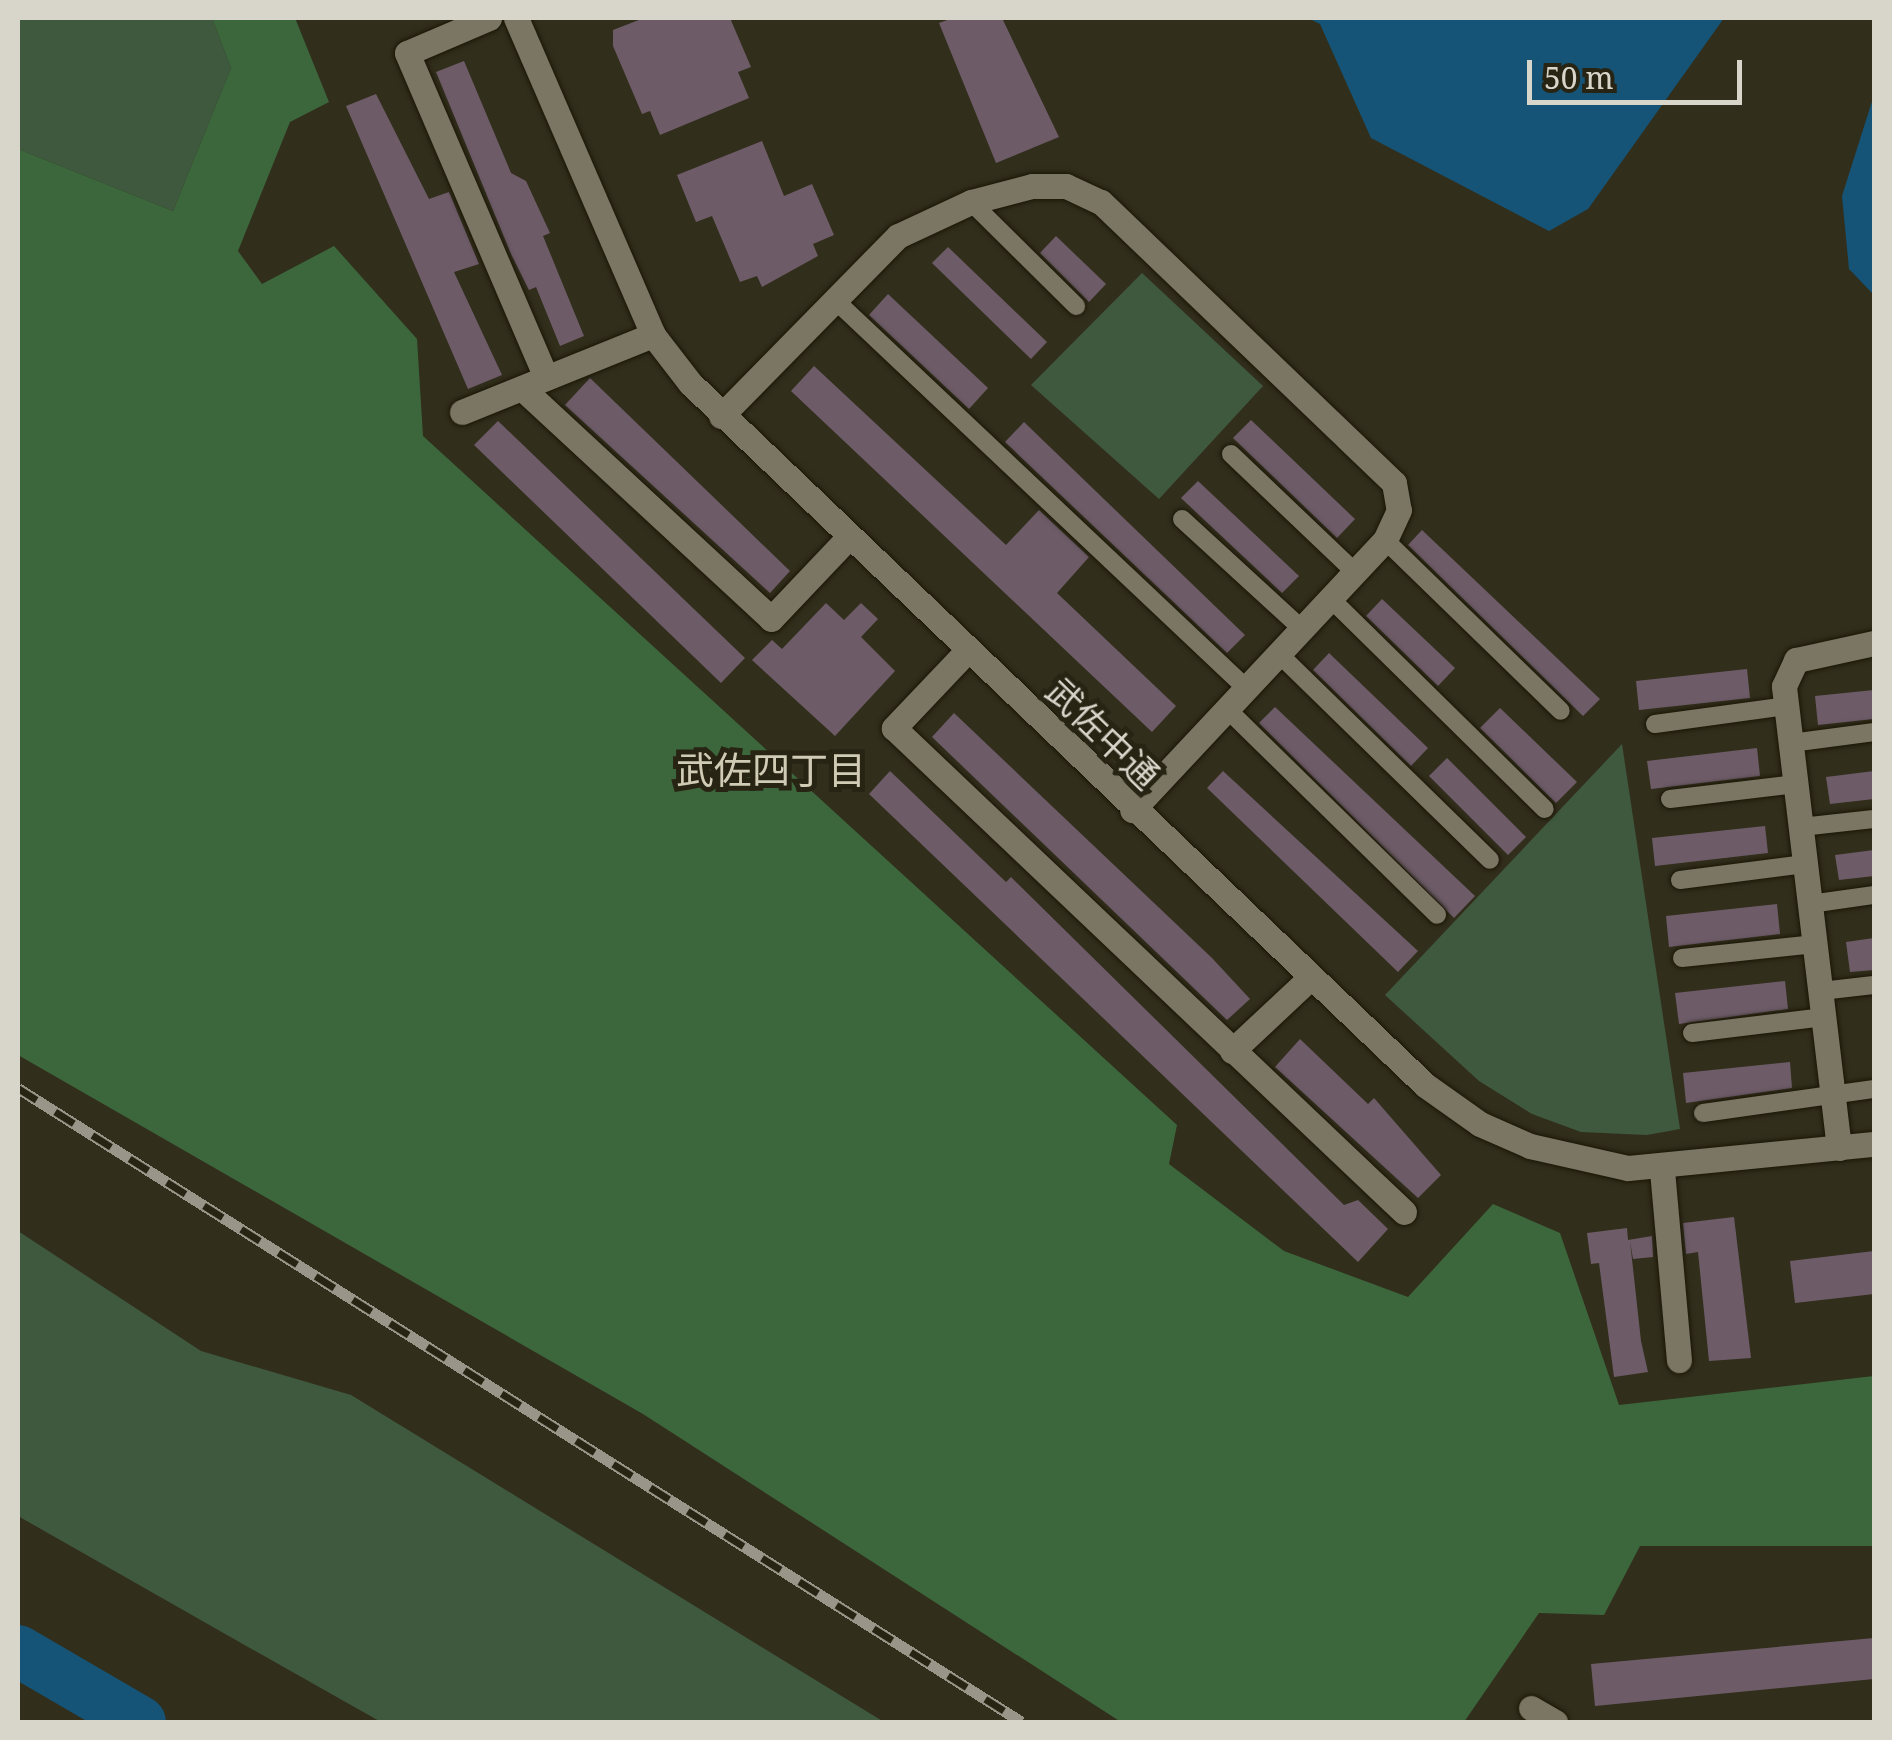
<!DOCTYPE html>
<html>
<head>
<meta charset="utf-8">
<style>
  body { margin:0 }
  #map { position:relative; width:1892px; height:1740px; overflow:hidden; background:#322e1c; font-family:"Noto Serif","Noto Sans JP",serif }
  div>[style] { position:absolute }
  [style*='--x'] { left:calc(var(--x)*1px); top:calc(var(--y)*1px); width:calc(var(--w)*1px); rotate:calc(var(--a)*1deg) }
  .green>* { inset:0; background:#3f593f }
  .forest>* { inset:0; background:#3c673c }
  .water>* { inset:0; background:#155476 }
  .river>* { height:52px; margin:-26px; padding:0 26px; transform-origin:26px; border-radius:26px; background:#155476 }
  .building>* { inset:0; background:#6d5c68 }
  .roads { filter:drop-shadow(0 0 2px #1a1606) drop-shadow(0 0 2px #1a1606) }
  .service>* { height:18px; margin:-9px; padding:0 9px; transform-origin:9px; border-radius:9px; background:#7b7663 }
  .minor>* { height:25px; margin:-12.5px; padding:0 12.5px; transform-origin:12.5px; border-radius:12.5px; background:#7b7663 }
  .tertiary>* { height:25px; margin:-12.5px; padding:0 12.5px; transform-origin:12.5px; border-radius:12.5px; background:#7b7663 }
  .rail>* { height:11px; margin-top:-5.5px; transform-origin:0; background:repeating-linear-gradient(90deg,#282413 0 22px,#999689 0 44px); box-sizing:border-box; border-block:2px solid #999689 }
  span { translate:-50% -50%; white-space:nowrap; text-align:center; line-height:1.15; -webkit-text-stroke:10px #282413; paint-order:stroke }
  .street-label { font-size:35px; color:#d8d6cb }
  .neighbourhood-label { font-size:38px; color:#d0cbb5 }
  .frame { position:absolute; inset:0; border:20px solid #d8d6cb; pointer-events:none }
  .scale { position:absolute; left:1527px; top:60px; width:215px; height:45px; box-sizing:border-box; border:5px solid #d8d6cb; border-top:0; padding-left:12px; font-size:30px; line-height:35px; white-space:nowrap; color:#d8d6cb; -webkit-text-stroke:8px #282413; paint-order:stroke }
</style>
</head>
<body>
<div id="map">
  <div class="green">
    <i style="clip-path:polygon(18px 18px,212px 18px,231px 68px,173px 211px,18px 149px)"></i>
    <i style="clip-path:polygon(1142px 273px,1263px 386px,1159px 499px,1031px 385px)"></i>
    <i style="clip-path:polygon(1622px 744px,1680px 1129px,1647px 1135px,1581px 1132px,1532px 1114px,1479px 1081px,1385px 995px)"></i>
    <i style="clip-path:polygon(18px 1231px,201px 1351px,351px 1395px,884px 1722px,381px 1722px,227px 1635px,18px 1516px)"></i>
  </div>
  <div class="forest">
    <i style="clip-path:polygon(212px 18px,295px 18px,329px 102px,290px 122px,238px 251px,262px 284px,334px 246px,417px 339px,423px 436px,1177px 1125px,1169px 1164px,1284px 1251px,1408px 1297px,1493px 1204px,1560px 1233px,1619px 1405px,1874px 1376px,1874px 1546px,1640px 1546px,1604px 1615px,1539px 1613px,1464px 1722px,1121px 1722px,643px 1414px,18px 1055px,18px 149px,173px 211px,231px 68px)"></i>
  </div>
  <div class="water">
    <i style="clip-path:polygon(1308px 18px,1724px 18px,1588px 209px,1549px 231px,1371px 138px,1320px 24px)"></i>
    <i style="clip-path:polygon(1874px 95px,1874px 295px,1849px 269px,1842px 196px)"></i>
  </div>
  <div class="river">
    <i style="--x:18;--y:1651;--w:141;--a:30.2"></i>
  </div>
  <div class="building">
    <i style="clip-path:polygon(644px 18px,730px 18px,751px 67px,738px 72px,749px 98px,660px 135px,650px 111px,642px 114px,613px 46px,613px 30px)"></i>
    <i style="clip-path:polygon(953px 18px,1002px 18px,1059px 137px,996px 163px,939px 23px)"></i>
    <i style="clip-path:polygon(464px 61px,511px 173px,526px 181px,550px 233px,543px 236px,584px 336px,560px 346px,536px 287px,529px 290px,511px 254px,436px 72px)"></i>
    <i style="clip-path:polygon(376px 94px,429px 199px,449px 192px,479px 264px,454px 272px,502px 375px,468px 389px,346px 106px)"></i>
    <i style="clip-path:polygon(762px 141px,784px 196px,812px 184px,834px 235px,813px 244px,818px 256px,762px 287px,757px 276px,740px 282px,712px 216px,696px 222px,677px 175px)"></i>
    <i style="clip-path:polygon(1056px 236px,1106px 284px,1089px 302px,1040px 253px)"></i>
    <i style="clip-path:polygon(948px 247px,1047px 342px,1031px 359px,932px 263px)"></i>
    <i style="clip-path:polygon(888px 294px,988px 388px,969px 409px,869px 315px)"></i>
    <i style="clip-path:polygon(814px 366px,1006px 545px,1039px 510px,1089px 557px,1057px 593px,1176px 706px,1152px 732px,791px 391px)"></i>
    <i style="clip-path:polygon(590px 378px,790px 571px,770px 593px,565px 405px)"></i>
    <i style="clip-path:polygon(1251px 420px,1355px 519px,1337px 538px,1233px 438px)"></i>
    <i style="clip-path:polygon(498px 421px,745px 658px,721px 683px,474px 445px)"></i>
    <i style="clip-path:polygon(1024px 422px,1245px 635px,1227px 653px,1005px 442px)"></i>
    <i style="clip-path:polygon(1198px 481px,1299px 576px,1282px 593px,1181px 498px)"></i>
    <i style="clip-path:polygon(1422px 530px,1600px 699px,1583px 716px,1408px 545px)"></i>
    <i style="clip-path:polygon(1382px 599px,1455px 668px,1438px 686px,1366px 616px)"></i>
    <i style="clip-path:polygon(826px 603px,844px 620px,861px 603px,878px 619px,861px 637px,895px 671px,835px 736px,752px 660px,772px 640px,782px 649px)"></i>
    <i style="clip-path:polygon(1329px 653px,1428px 748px,1411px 766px,1313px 670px)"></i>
    <i style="clip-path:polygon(1747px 669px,1750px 698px,1639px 710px,1636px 681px)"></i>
    <i style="clip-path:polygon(1874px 690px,1874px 719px,1818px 725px,1815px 696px)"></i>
    <i style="clip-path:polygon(1275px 707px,1475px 896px,1454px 918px,1259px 723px)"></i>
    <i style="clip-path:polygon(1500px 708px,1577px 782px,1556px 803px,1480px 728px)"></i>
    <i style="clip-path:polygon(954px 713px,1212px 958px,1250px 999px,1227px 1020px,932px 737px)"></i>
    <i style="clip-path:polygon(1757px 748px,1760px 776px,1651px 789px,1647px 761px)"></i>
    <i style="clip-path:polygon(1447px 758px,1526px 837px,1508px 855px,1429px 776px)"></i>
    <i style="clip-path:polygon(890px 771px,1006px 882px,1011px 877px,1344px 1205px,1358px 1200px,1388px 1229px,1358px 1262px,869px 794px)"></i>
    <i style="clip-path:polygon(1223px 771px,1418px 951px,1398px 972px,1207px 788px)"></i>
    <i style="clip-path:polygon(1874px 771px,1874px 799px,1830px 804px,1826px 777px)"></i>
    <i style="clip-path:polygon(1765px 826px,1768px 853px,1655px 866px,1652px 838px)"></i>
    <i style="clip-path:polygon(1874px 850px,1874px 876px,1839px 880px,1835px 855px)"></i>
    <i style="clip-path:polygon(1777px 904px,1780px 934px,1669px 947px,1666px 916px)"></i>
    <i style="clip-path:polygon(1874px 938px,1874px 970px,1850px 972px,1846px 942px)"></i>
    <i style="clip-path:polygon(1785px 981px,1788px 1009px,1679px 1024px,1675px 993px)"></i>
    <i style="clip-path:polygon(1300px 1039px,1368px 1104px,1374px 1098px,1441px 1175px,1418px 1198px,1275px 1067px)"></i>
    <i style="clip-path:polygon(1790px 1062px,1792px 1088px,1686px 1103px,1683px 1073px)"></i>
    <i style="clip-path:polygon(1734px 1217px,1751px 1358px,1709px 1361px,1698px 1252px,1686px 1254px,1683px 1223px)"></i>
    <i style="clip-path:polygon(1627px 1228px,1628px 1240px,1652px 1236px,1653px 1257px,1633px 1259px,1630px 1241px,1641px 1341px,1648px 1372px,1614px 1377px,1599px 1263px,1591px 1264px,1587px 1233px)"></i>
    <i style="clip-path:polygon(1874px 1251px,1874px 1294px,1795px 1303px,1790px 1261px)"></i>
    <i style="clip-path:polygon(1874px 1638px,1874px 1679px,1595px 1706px,1591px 1664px)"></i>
  </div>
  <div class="roads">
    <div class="service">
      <i style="--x:971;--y:202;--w:148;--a:44.7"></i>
      <i style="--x:835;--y:300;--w:565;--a:43.35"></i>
      <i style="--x:1231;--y:454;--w:171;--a:43.6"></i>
      <i style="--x:1182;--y:519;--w:163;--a:42.5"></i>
      <i style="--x:1385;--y:540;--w:245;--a:44.2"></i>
      <i style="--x:1330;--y:598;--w:301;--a:44.5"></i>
      <i style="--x:1278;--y:653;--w:296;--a:44.3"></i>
      <i style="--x:1227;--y:709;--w:294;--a:44.4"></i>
      <i style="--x:1655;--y:724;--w:132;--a:-7.8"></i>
      <i style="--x:1791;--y:743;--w:84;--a:-7.5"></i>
      <i style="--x:1670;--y:799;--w:127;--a:-6.8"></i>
      <i style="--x:1801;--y:827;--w:73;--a:-6.3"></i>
      <i style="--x:1680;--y:880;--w:126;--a:-7.3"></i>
      <i style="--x:1810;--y:904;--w:65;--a:-8"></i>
      <i style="--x:1682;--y:958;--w:134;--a:-6"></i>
      <i style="--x:1821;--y:991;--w:53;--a:-6.5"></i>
      <i style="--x:1692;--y:1033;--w:133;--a:-6.9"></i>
      <i style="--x:1703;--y:1113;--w:173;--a:-8"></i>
    </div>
    <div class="minor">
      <i style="--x:489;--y:18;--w:89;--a:156.9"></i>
      <i style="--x:407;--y:53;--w:353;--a:66.8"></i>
      <i style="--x:523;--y:389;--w:338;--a:42.8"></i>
      <i style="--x:771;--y:619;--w:112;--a:-46.5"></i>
      <i style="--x:462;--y:412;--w:206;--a:-22"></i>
      <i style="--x:721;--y:416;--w:252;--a:-45.5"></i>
      <i style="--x:898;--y:236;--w:81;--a:-25"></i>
      <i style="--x:971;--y:202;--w:63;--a:-14.7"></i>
      <i style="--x:1032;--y:186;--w:34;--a:0"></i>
      <i style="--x:1066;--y:186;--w:38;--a:25"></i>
      <i style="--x:1101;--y:202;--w:406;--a:43.8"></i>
      <i style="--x:1394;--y:483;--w:27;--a:80"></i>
      <i style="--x:1399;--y:510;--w:33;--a:115"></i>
      <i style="--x:1385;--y:540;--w:370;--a:133.1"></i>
      <i style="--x:966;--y:652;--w:105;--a:133.5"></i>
      <i style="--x:894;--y:728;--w:703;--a:43.5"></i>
      <i style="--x:1232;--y:1051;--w:104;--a:-43.1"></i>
      <i style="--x:1839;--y:1148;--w:465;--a:-96.8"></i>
      <i style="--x:1784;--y:686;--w:29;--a:-65"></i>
      <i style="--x:1796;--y:660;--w:80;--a:-12.3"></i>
      <i style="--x:1662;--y:1170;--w:191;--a:84.9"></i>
      <i style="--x:1531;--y:1708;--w:28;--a:30"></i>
    </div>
    <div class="tertiary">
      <i style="--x:516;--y:18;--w:345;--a:66.6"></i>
      <i style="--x:653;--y:335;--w:61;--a:52.4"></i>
      <i style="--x:690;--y:383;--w:1016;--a:43.68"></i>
      <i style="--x:1425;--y:1085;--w:67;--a:35.3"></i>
      <i style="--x:1480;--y:1124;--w:55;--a:23.7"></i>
      <i style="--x:1530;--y:1146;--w:100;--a:12.7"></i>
      <i style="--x:1628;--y:1168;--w:247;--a:-5.6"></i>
    </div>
  </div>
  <div class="rail">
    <i style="--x:18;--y:1088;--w:1187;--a:32.27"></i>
  </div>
  <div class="street-label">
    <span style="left:1103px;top:733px;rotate:44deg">武佐中通</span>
  </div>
  <div class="neighbourhood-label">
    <span style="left:771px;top:770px">武佐四丁目</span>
  </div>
  <div class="frame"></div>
  <div class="scale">50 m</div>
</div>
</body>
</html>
